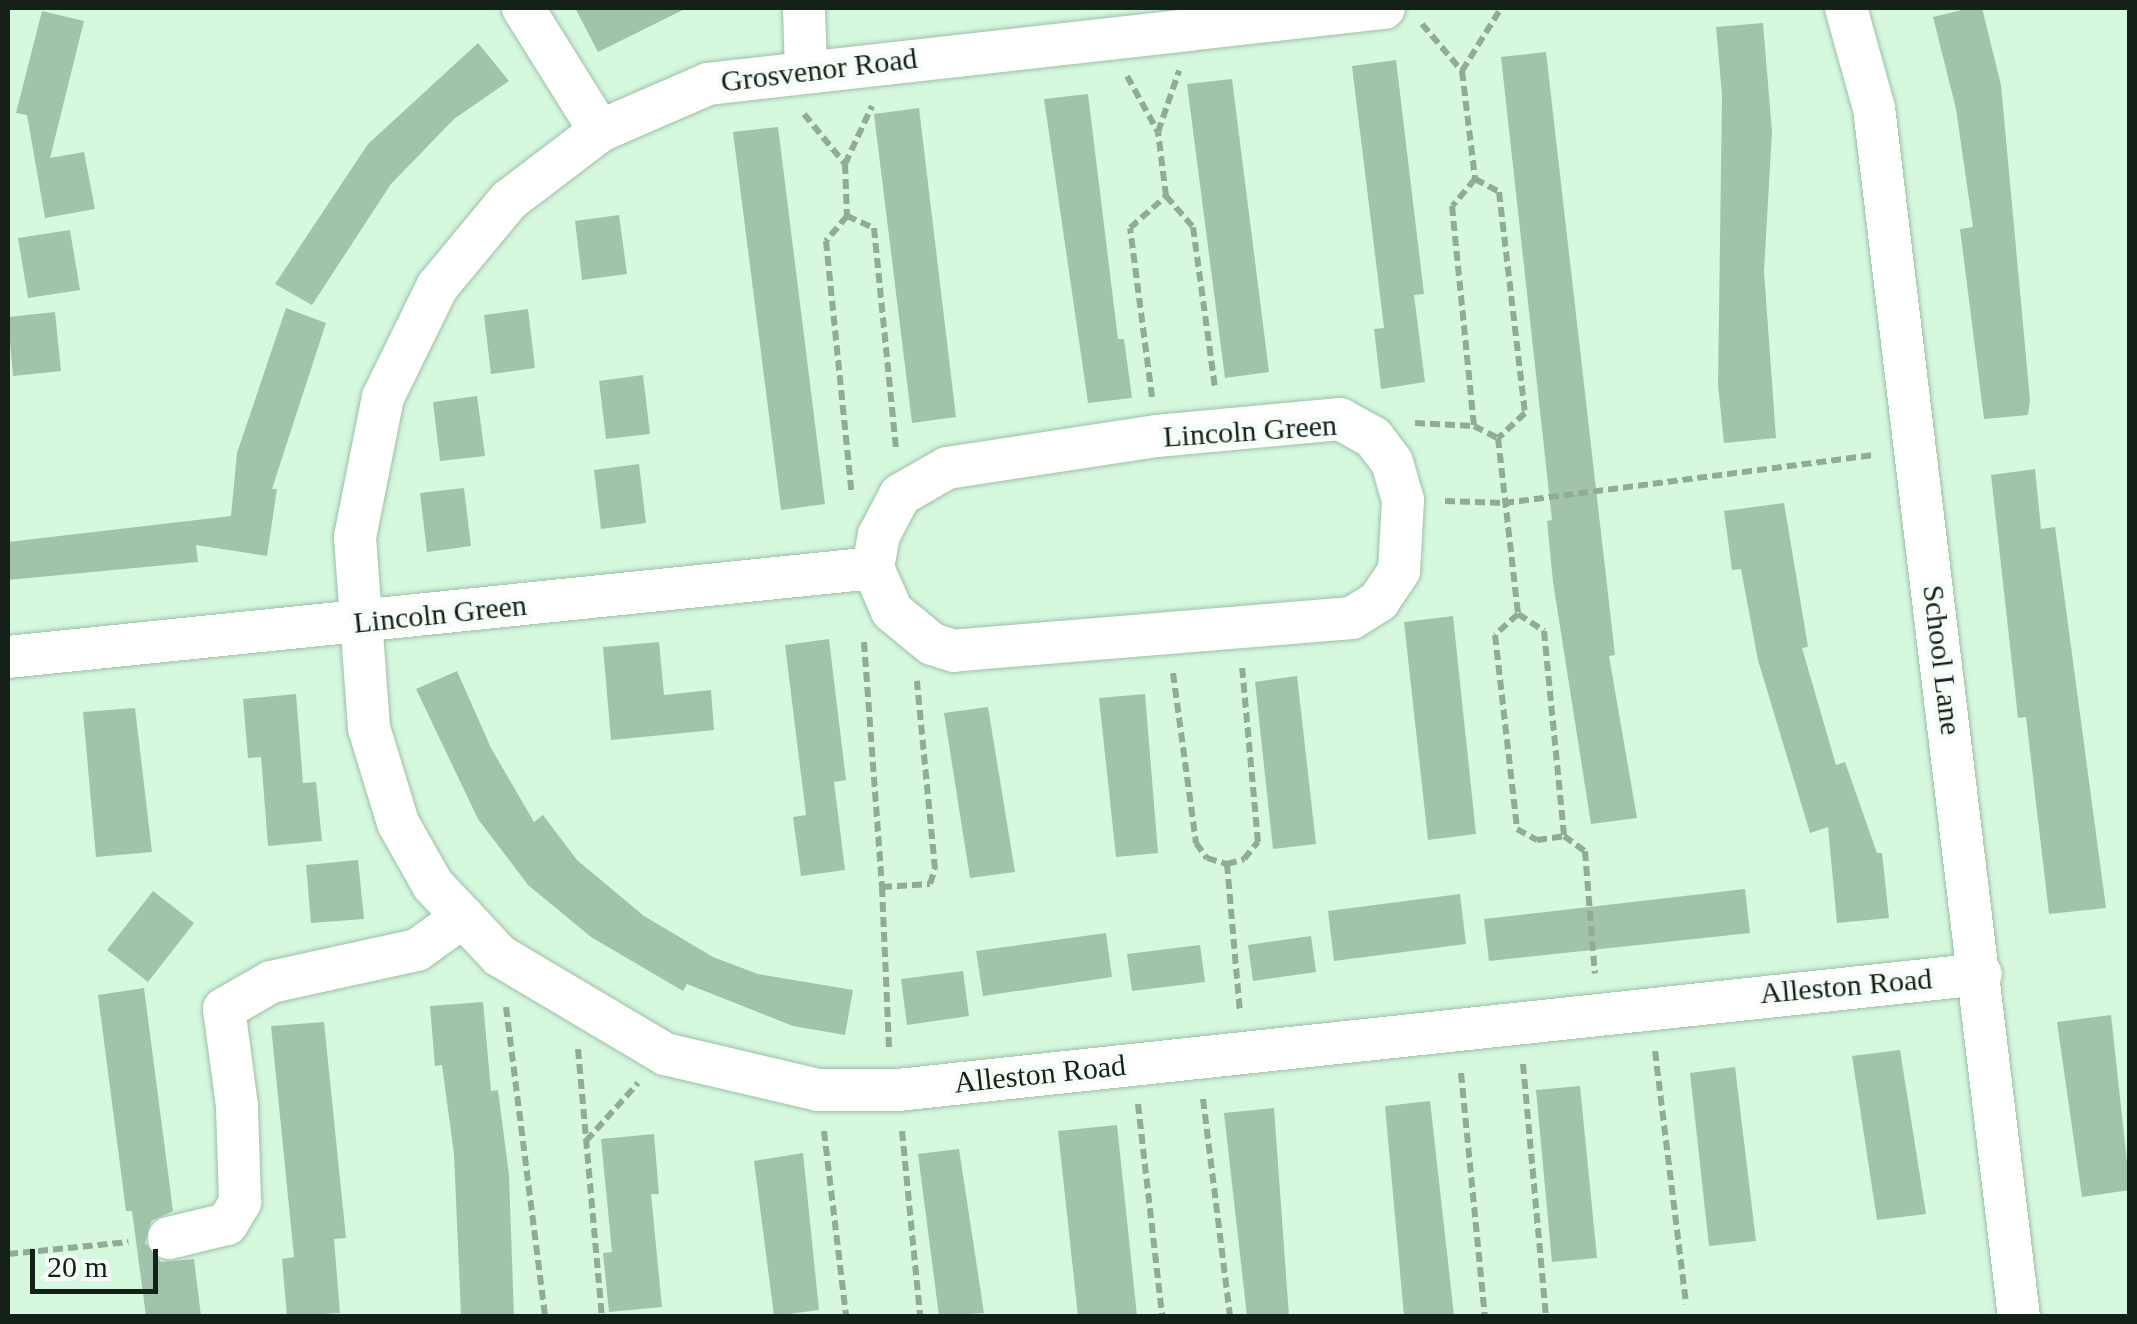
<!DOCTYPE html>
<html>
<head>
<meta charset="utf-8">
<style>
  body { margin:0 }
  #map { position:relative; width:2137px; height:1324px; overflow:hidden; background:#d5f8df; font-family:Georgia,serif }
  div>[style] { position:absolute }
  [style*='--x'] { left:calc(var(--x)*1px); top:calc(var(--y)*1px); width:calc(var(--w)*1px); rotate:calc(var(--a)*1deg) }
  .building>* { inset:0; background:#a1c3ab }
  .path>* { height:6px; margin-top:-3px; transform-origin:0; background:repeating-linear-gradient(90deg,#90ab98 0 10px,transparent 0 15px) }
  .roads { filter:drop-shadow(0 0 2px #9dbfa7) drop-shadow(0 0 2px #9dbfa7) }
  .street>* { height:42px; margin:-21px; padding:0 21px; transform-origin:21px; border-radius:21px; background:#fff }
  span { translate:-50% -50%; white-space:nowrap; text-align:center; line-height:1.15; -webkit-text-stroke:9px #f6fdf8; paint-order:stroke }
  .street-label { font-size:30px; color:#142118 }
  .frame { position:absolute; inset:0; border:10px solid #142118; pointer-events:none }
  .scale { position:absolute; left:30px; top:1249px; width:128px; height:45px; box-sizing:border-box; border:5px solid #142118; border-top:0; padding-left:12px; font-size:30px; line-height:35px; white-space:nowrap; color:#142118; -webkit-text-stroke:8px #f6fdf8; paint-order:stroke }
</style>
</head>
<body>
<div id="map">
  <div class="building">
    <i style="clip-path:polygon(575px 8px,687px 8px,598px 52px)"></i>
    <i style="clip-path:polygon(1970px 8px,1982px 8px,2001px 85px,2030px 400px,2028px 415px,1984px 419px,1960px 229px,1973px 227px,1956px 109px,1933px 17px)"></i>
    <i style="clip-path:polygon(42px 11px,84px 21px,50px 158px,84px 152px,95px 209px,45px 218px,27px 115px,16px 113px)"></i>
    <i style="clip-path:polygon(1763px 23px,1772px 132px,1764px 271px,1776px 438px,1724px 443px,1718px 385px,1722px 95px,1716px 27px)"></i>
    <i style="clip-path:polygon(478px 43px,509px 81px,454px 119px,391px 184px,312px 305px,275px 284px,368px 144px)"></i>
    <i style="clip-path:polygon(1546px 52px,1615px 655px,1609px 656px,1637px 818px,1591px 824px,1553px 582px,1547px 521px,1552px 520px,1501px 57px)"></i>
    <i style="clip-path:polygon(1396px 60px,1424px 294px,1414px 295px,1425px 382px,1381px 389px,1374px 329px,1384px 328px,1352px 66px)"></i>
    <i style="clip-path:polygon(1232px 79px,1269px 372px,1225px 378px,1187px 84px)"></i>
    <i style="clip-path:polygon(1088px 94px,1118px 339px,1124px 339px,1132px 398px,1088px 403px,1044px 99px)"></i>
    <i style="clip-path:polygon(919px 108px,956px 417px,912px 423px,874px 114px)"></i>
    <i style="clip-path:polygon(778px 127px,825px 504px,781px 510px,733px 132px)"></i>
    <i style="clip-path:polygon(619px 215px,627px 274px,582px 280px,575px 221px)"></i>
    <i style="clip-path:polygon(70px 230px,80px 290px,28px 298px,18px 238px)"></i>
    <i style="clip-path:polygon(286px 308px,326px 323px,272px 489px,277px 489px,267px 556px,196px 545px,198px 562px,8px 580px,8px 542px,231px 516px,237px 453px)"></i>
    <i style="clip-path:polygon(528px 309px,535px 368px,491px 374px,484px 315px)"></i>
    <i style="clip-path:polygon(55px 312px,61px 371px,13px 376px,8px 317px)"></i>
    <i style="clip-path:polygon(643px 375px,650px 434px,606px 439px,599px 381px)"></i>
    <i style="clip-path:polygon(477px 396px,485px 456px,440px 461px,433px 402px)"></i>
    <i style="clip-path:polygon(639px 464px,646px 523px,601px 529px,594px 470px)"></i>
    <i style="clip-path:polygon(2035px 469px,2041px 529px,2055px 527px,2106px 908px,2049px 914px,2026px 717px,2018px 718px,1991px 475px)"></i>
    <i style="clip-path:polygon(464px 488px,471px 546px,427px 552px,420px 493px)"></i>
    <i style="clip-path:polygon(1784px 503px,1808px 647px,1802px 648px,1836px 765px,1845px 762px,1877px 853px,1882px 853px,1889px 918px,1837px 923px,1828px 827px,1810px 833px,1758px 660px,1741px 569px,1732px 570px,1724px 511px)"></i>
    <i style="clip-path:polygon(1453px 616px,1476px 834px,1428px 840px,1404px 622px)"></i>
    <i style="clip-path:polygon(829px 639px,846px 780px,834px 782px,845px 870px,801px 876px,793px 817px,806px 815px,785px 645px)"></i>
    <i style="clip-path:polygon(659px 642px,664px 695px,711px 690px,714px 730px,611px 740px,603px 647px)"></i>
    <i style="clip-path:polygon(457px 671px,491px 748px,534px 822px,543px 815px,577px 860px,644px 916px,713px 957px,758px 974px,853px 990px,845px 1035px,793px 1026px,687px 984px,683px 991px,591px 937px,528px 885px,478px 819px,416px 689px)"></i>
    <i style="clip-path:polygon(1297px 676px,1316px 844px,1273px 849px,1255px 682px)"></i>
    <i style="clip-path:polygon(296px 694px,303px 783px,316px 782px,322px 841px,268px 846px,261px 757px,248px 758px,243px 699px)"></i>
    <i style="clip-path:polygon(1145px 694px,1158px 853px,1116px 857px,1099px 698px)"></i>
    <i style="clip-path:polygon(988px 707px,1015px 872px,970px 878px,944px 713px)"></i>
    <i style="clip-path:polygon(135px 708px,152px 852px,96px 857px,83px 712px)"></i>
    <i style="clip-path:polygon(358px 860px,364px 919px,311px 923px,306px 865px)"></i>
    <i style="clip-path:polygon(1745px 889px,1750px 933px,1489px 961px,1484px 919px)"></i>
    <i style="clip-path:polygon(153px 891px,194px 923px,148px 982px,107px 950px)"></i>
    <i style="clip-path:polygon(1460px 894px,1466px 944px,1334px 961px,1328px 911px)"></i>
    <i style="clip-path:polygon(1106px 933px,1112px 977px,983px 996px,976px 951px)"></i>
    <i style="clip-path:polygon(1311px 936px,1316px 972px,1253px 981px,1248px 945px)"></i>
    <i style="clip-path:polygon(1200px 945px,1205px 982px,1132px 991px,1127px 954px)"></i>
    <i style="clip-path:polygon(963px 971px,969px 1016px,907px 1025px,901px 979px)"></i>
    <i style="clip-path:polygon(144px 988px,173px 1211px,151px 1221px,145px 1243px,161px 1262px,194px 1259px,201px 1316px,146px 1316px,132px 1211px,126px 1211px,98px 995px)"></i>
    <i style="clip-path:polygon(483px 1002px,491px 1091px,498px 1090px,509px 1175px,514px 1316px,461px 1316px,454px 1154px,442px 1065px,435px 1066px,430px 1006px)"></i>
    <i style="clip-path:polygon(2111px 1015px,2130px 1190px,2082px 1197px,2057px 1022px)"></i>
    <i style="clip-path:polygon(324px 1022px,346px 1238px,334px 1239px,340px 1313px,287px 1316px,282px 1259px,294px 1257px,271px 1026px)"></i>
    <i style="clip-path:polygon(1900px 1050px,1926px 1214px,1877px 1220px,1852px 1056px)"></i>
    <i style="clip-path:polygon(1735px 1067px,1756px 1241px,1709px 1246px,1690px 1073px)"></i>
    <i style="clip-path:polygon(1580px 1086px,1597px 1258px,1552px 1262px,1536px 1090px)"></i>
    <i style="clip-path:polygon(1430px 1101px,1454px 1315px,1404px 1316px,1385px 1106px)"></i>
    <i style="clip-path:polygon(1274px 1108px,1289px 1316px,1247px 1316px,1224px 1113px)"></i>
    <i style="clip-path:polygon(1117px 1125px,1137px 1316px,1078px 1316px,1058px 1131px)"></i>
    <i style="clip-path:polygon(654px 1134px,659px 1194px,651px 1194px,662px 1307px,609px 1312px,603px 1253px,612px 1252px,601px 1139px)"></i>
    <i style="clip-path:polygon(959px 1149px,984px 1313px,939px 1316px,918px 1154px)"></i>
    <i style="clip-path:polygon(803px 1153px,819px 1310px,774px 1316px,754px 1161px)"></i>
  </div>
  <div class="path">
    <i style="--x:1422;--y:24;--w:62;--a:49.6"></i>
    <i style="--x:1462;--y:71;--w:74;--a:-58.2"></i>
    <i style="--x:1462;--y:71;--w:109;--a:83.1"></i>
    <i style="--x:1475;--y:179;--w:27;--a:28"></i>
    <i style="--x:1499;--y:192;--w:223;--a:83.3"></i>
    <i style="--x:1525;--y:413;--w:37;--a:137"></i>
    <i style="--x:1498;--y:438;--w:177;--a:83.5"></i>
    <i style="--x:1518;--y:614;--w:31;--a:33"></i>
    <i style="--x:1544;--y:631;--w:206;--a:84.4"></i>
    <i style="--x:1564;--y:836;--w:26;--a:36"></i>
    <i style="--x:1585;--y:851;--w:123;--a:85.4"></i>
    <i style="--x:1127;--y:76;--w:64;--a:61"></i>
    <i style="--x:1158;--y:132;--w:65;--a:-71"></i>
    <i style="--x:804;--y:114;--w:65;--a:50.6"></i>
    <i style="--x:845;--y:164;--w:64;--a:-65"></i>
    <i style="--x:845;--y:164;--w:52;--a:87.8"></i>
    <i style="--x:847;--y:216;--w:30;--a:24"></i>
    <i style="--x:874;--y:228;--w:223;--a:84.3"></i>
    <i style="--x:1475;--y:179;--w:35;--a:130"></i>
    <i style="--x:1452;--y:206;--w:221;--a:84.3"></i>
    <i style="--x:1474;--y:426;--w:27;--a:27"></i>
    <i style="--x:1166;--y:196;--w:41;--a:48.9"></i>
    <i style="--x:1193;--y:227;--w:162;--a:82.2"></i>
    <i style="--x:847;--y:216;--w:33;--a:130"></i>
    <i style="--x:826;--y:241;--w:255;--a:84.2"></i>
    <i style="--x:1152;--y:397;--w:170;--a:-97.4"></i>
    <i style="--x:1130;--y:228;--w:48;--a:-41.6"></i>
    <i style="--x:1166;--y:196;--w:64;--a:-97.1"></i>
    <i style="--x:1415;--y:423;--w:59;--a:2.9"></i>
    <i style="--x:1445;--y:501;--w:59;--a:1.9"></i>
    <i style="--x:1504;--y:503;--w:373;--a:-7.4"></i>
    <i style="--x:1518;--y:614;--w:31;--a:138"></i>
    <i style="--x:1495;--y:635;--w:195;--a:83.5"></i>
    <i style="--x:1517;--y:829;--w:23;--a:29"></i>
    <i style="--x:1537;--y:840;--w:27;--a:-8"></i>
    <i style="--x:864;--y:642;--w:246;--a:85.8"></i>
    <i style="--x:882;--y:887;--w:48;--a:-3.6"></i>
    <i style="--x:930;--y:884;--w:16;--a:-72"></i>
    <i style="--x:935;--y:869;--w:189;--a:-95.5"></i>
    <i style="--x:1173;--y:673;--w:172;--a:82.3"></i>
    <i style="--x:1196;--y:843;--w:19;--a:54"></i>
    <i style="--x:1207;--y:858;--w:21;--a:17"></i>
    <i style="--x:1227;--y:864;--w:18;--a:-16"></i>
    <i style="--x:1244;--y:859;--w:22;--a:-51"></i>
    <i style="--x:1258;--y:842;--w:178;--a:-95.2"></i>
    <i style="--x:1227;--y:864;--w:149;--a:85"></i>
    <i style="--x:882;--y:887;--w:163;--a:87.5"></i>
    <i style="--x:506;--y:1007;--w:311;--a:82.8"></i>
    <i style="--x:578;--y:1049;--w:268;--a:84.9"></i>
    <i style="--x:1655;--y:1051;--w:255;--a:83"></i>
    <i style="--x:1523;--y:1064;--w:253;--a:84.8"></i>
    <i style="--x:1461;--y:1073;--w:244;--a:84.4"></i>
    <i style="--x:1203;--y:1099;--w:219;--a:82.9"></i>
    <i style="--x:1138;--y:1104;--w:213;--a:83.5"></i>
    <i style="--x:824;--y:1131;--w:186;--a:83.2"></i>
    <i style="--x:902;--y:1131;--w:186;--a:84.4"></i>
    <i style="--x:586;--y:1141;--w:78;--a:-48.1"></i>
    <i style="--x:8;--y:1254;--w:121;--a:-5.7"></i>
  </div>
  <div class="roads">
    <div class="street">
      <i style="--x:523;--y:8;--w:145;--a:58"></i>
      <i style="--x:804;--y:8;--w:62;--a:88.2"></i>
      <i style="--x:1384;--y:8;--w:680;--a:173.59"></i>
      <i style="--x:708;--y:84;--w:118;--a:156.5"></i>
      <i style="--x:600;--y:131;--w:114;--a:142.8"></i>
      <i style="--x:509;--y:200;--w:113;--a:129.6"></i>
      <i style="--x:437;--y:287;--w:123;--a:116.1"></i>
      <i style="--x:383;--y:397;--w:143;--a:101.3"></i>
      <i style="--x:355;--y:537;--w:192;--a:85.8"></i>
      <i style="--x:369;--y:728;--w:99;--a:73"></i>
      <i style="--x:398;--y:823;--w:71;--a:60.6"></i>
      <i style="--x:433;--y:885;--w:98;--a:46.7"></i>
      <i style="--x:500;--y:956;--w:192;--a:30.7"></i>
      <i style="--x:665;--y:1054;--w:158;--a:13.2"></i>
      <i style="--x:819;--y:1090;--w:79;--a:0"></i>
      <i style="--x:898;--y:1090;--w:1089;--a:-6.11"></i>
      <i style="--x:1846;--y:8;--w:104;--a:74.4"></i>
      <i style="--x:1874;--y:108;--w:1217;--a:83.16"></i>
      <i style="--x:1340;--y:419;--w:38;--a:29"></i>
      <i style="--x:1373;--y:437;--w:31;--a:53"></i>
      <i style="--x:1392;--y:462;--w:40;--a:74"></i>
      <i style="--x:1403;--y:500;--w:71;--a:93.2"></i>
      <i style="--x:1399;--y:571;--w:36;--a:124"></i>
      <i style="--x:1379;--y:601;--w:32;--a:148"></i>
      <i style="--x:1352;--y:618;--w:399;--a:175.3"></i>
      <i style="--x:954;--y:651;--w:23;--a:-162"></i>
      <i style="--x:932;--y:644;--w:52;--a:-140.5"></i>
      <i style="--x:892;--y:611;--w:47;--a:-113.8"></i>
      <i style="--x:873;--y:568;--w:34;--a:-80"></i>
      <i style="--x:879;--y:535;--w:45;--a:-62.3"></i>
      <i style="--x:900;--y:495;--w:54;--a:-29.9"></i>
      <i style="--x:947;--y:468;--w:212;--a:-8.7"></i>
      <i style="--x:1157;--y:436;--w:184;--a:-5.3"></i>
      <i style="--x:8;--y:657;--w:870;--a:-5.87"></i>
      <i style="--x:169;--y:1238;--w:60;--a:-13.6"></i>
      <i style="--x:227;--y:1224;--w:26;--a:-59"></i>
      <i style="--x:240;--y:1202;--w:96;--a:-91.8"></i>
      <i style="--x:237;--y:1106;--w:98;--a:-97.6"></i>
      <i style="--x:224;--y:1009;--w:54;--a:-29.9"></i>
      <i style="--x:271;--y:982;--w:149;--a:-12.4"></i>
      <i style="--x:417;--y:950;--w:57;--a:-35.7"></i>
    </div>
  </div>
  <div class="street-label">
    <span style="left:819px;top:70px;rotate:-7deg">Grosvenor Road</span>
    <span style="left:1250px;top:431px;rotate:-4deg">Lincoln Green</span>
    <span style="left:440px;top:614px;rotate:-6deg">Lincoln Green</span>
    <span style="left:1942px;top:660px;rotate:83deg">School Lane</span>
    <span style="left:1846px;top:986px;rotate:-5deg">Alleston Road</span>
    <span style="left:1040px;top:1074px;rotate:-6deg">Alleston Road</span>
  </div>
  <div class="frame"></div>
  <div class="scale">20 m</div>
</div>
</body>
</html>
